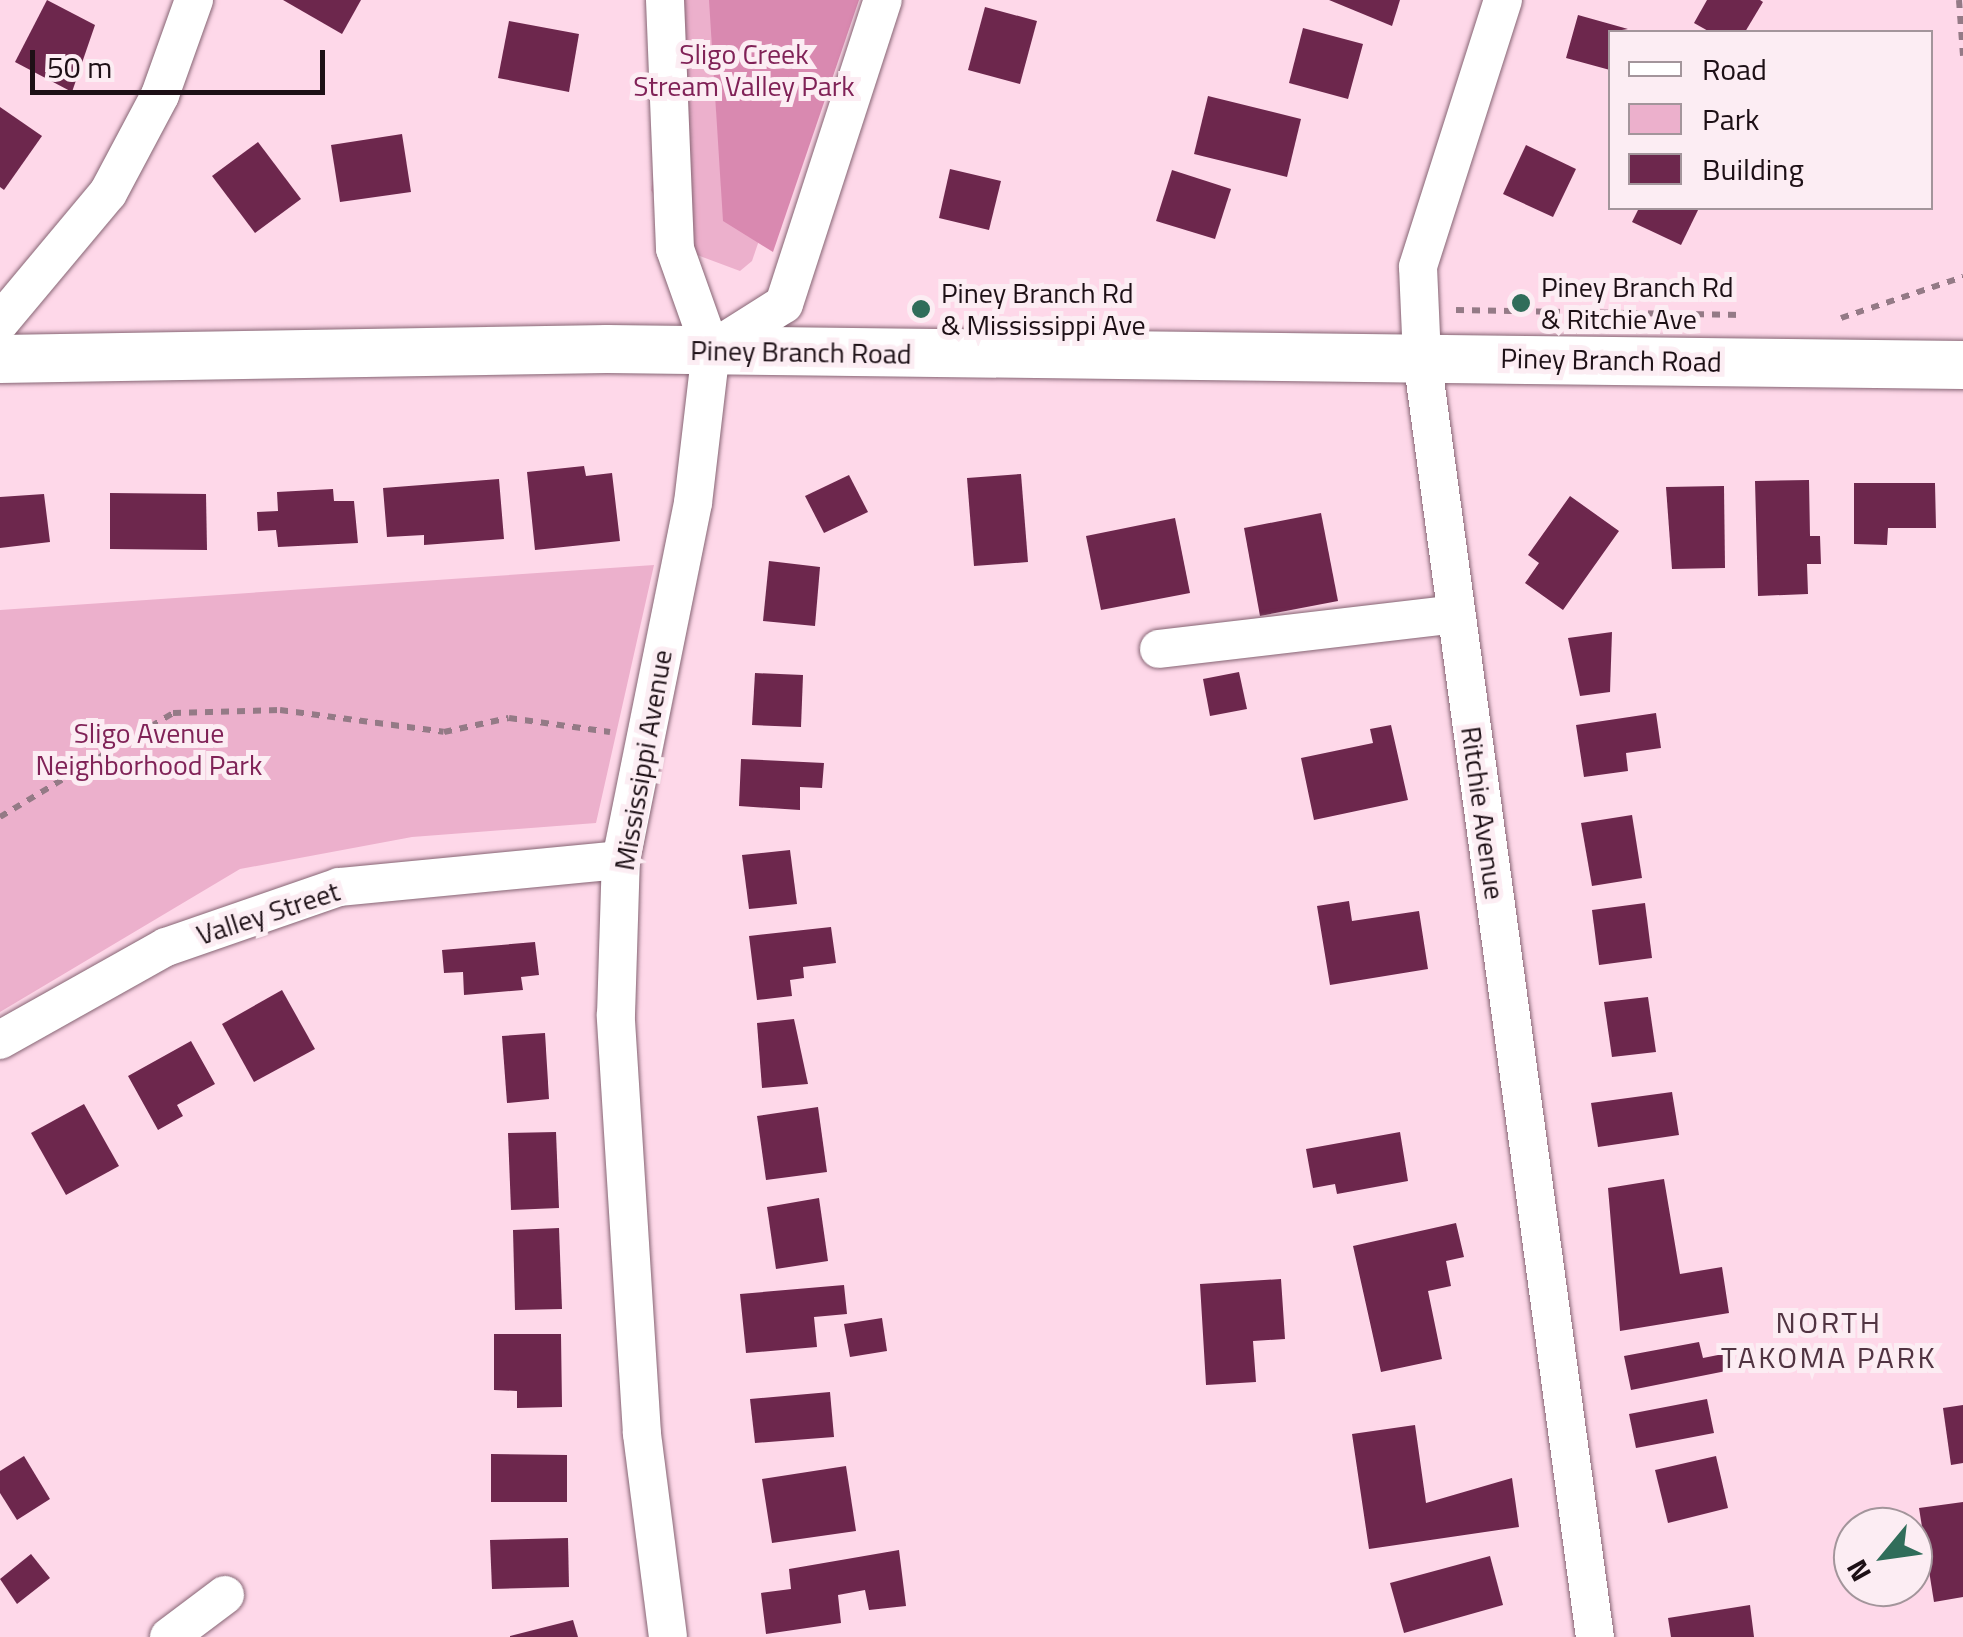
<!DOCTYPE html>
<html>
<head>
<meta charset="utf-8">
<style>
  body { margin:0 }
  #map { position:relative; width:1963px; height:1637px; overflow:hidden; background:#fed8e9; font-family:"Titillium Web",sans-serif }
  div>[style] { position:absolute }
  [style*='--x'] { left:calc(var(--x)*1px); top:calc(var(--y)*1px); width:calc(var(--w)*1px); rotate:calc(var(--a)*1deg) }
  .green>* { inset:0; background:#ecb0cc }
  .forest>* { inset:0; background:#d989b0 }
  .building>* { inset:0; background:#6d274d }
  .path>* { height:6px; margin-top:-3px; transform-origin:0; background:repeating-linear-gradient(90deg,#947a86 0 8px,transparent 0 16px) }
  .roads { filter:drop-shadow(0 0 2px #866574) drop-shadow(0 0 2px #866574) }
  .minor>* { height:38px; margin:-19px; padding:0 19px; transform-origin:19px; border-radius:19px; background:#fff }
  .major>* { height:48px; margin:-24px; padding:0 24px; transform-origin:24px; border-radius:24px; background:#fff }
  .dots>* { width:28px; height:28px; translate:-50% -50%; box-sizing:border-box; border:5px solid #fcedf3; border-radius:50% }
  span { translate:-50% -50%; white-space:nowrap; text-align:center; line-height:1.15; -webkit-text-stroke:10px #fcedf3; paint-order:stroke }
  .park-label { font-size:28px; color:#802257 }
  .poi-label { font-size:28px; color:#1d1016 }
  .left { translate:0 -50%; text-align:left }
  .street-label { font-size:28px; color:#1d1016 }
  .neighbourhood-label { font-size:30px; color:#513442; letter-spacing:2.5px }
  .legend { position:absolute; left:1608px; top:30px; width:325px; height:180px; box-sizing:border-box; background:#fcedf3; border:2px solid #a3959b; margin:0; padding:12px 18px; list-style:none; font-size:30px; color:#1d1016 }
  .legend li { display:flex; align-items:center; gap:20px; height:50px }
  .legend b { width:50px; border:2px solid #a3959b }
  .north { position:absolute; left:1833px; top:1507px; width:100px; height:100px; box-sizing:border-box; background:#fcedf3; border:2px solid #a3959b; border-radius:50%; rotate:241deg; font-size:28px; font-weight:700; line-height:40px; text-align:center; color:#1d1016 }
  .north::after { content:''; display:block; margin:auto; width:35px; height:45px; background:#306d5a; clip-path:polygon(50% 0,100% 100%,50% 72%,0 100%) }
  .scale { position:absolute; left:30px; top:50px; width:295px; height:45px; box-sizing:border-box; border:5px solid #1d1016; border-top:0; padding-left:12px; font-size:30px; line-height:35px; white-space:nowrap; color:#1d1016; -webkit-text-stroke:8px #fcedf3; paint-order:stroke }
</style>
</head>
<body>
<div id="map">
  <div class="green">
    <i style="clip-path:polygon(684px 0,841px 0,752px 261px,740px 271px,681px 249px,651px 190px)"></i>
    <i style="clip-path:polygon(654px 565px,596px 823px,412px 837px,240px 869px,0 1012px,0 610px)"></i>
  </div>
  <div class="forest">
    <i style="clip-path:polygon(709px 0,859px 0,773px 252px,723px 221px)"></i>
  </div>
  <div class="building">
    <i style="clip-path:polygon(47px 0,95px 25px,72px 92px,15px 62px)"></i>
    <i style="clip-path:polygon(283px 0,361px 0,342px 34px)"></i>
    <i style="clip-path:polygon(1329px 0,1400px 0,1392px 26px)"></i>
    <i style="clip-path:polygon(1707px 0,1760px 0,1763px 2px,1745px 32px,1710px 32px,1694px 23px)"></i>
    <i style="clip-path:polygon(985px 7px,1037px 21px,1020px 84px,968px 70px)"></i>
    <i style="clip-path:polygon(1578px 15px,1628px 29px,1610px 32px,1610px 70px,1566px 58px)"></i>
    <i style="clip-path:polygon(509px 21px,579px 34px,569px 92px,498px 78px)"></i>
    <i style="clip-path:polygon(1303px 28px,1363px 44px,1348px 99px,1289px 83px)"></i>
    <i style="clip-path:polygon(1208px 96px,1301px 119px,1287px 177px,1194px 154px)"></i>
    <i style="clip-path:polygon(0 107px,42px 136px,4px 190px,0 187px)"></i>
    <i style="clip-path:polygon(402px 134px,411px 192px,340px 202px,331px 145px)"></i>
    <i style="clip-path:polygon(258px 142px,301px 199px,255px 233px,212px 176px)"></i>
    <i style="clip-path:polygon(1526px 145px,1576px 169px,1553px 217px,1503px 194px)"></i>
    <i style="clip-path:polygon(950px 169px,1001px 181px,989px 230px,939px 218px)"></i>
    <i style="clip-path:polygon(1172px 170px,1231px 189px,1215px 239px,1156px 221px)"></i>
    <i style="clip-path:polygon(1639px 208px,1699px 208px,1681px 245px,1632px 222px)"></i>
    <i style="clip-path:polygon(584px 466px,586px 476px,612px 473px,620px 541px,535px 550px,527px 472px)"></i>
    <i style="clip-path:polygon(1021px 474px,1028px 562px,974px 566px,967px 478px)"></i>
    <i style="clip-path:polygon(849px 475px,868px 512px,824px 533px,805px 496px)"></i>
    <i style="clip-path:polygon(499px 479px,504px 539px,424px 545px,424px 535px,387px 537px,383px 488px)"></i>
    <i style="clip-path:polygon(1809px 480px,1810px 536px,1820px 536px,1821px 564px,1807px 564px,1808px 594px,1758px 596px,1755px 481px)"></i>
    <i style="clip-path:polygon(1854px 483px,1935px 483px,1936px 528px,1888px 528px,1887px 545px,1854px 544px)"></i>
    <i style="clip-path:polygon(1724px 486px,1725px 568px,1672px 569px,1666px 487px)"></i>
    <i style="clip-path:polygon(333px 489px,334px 501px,354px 501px,358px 543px,278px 547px,276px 530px,258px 531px,257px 512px,278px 511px,277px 492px)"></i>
    <i style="clip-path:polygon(110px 493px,206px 494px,207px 550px,110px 549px)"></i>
    <i style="clip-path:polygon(44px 494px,50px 542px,0 548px,0 497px)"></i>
    <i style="clip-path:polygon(1570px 496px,1619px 531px,1563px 610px,1525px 583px,1539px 563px,1528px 555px)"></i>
    <i style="clip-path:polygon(1321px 513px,1338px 601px,1260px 616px,1244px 528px)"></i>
    <i style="clip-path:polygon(1175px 518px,1190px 593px,1101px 610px,1086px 536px)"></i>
    <i style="clip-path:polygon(769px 561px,820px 567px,815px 626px,763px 621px)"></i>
    <i style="clip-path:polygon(1612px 632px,1610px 692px,1580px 696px,1568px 638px)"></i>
    <i style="clip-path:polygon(1239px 672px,1247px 709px,1210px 716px,1203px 679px)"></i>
    <i style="clip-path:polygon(755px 673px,803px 675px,801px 727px,752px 725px)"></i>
    <i style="clip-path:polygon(1656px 713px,1661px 748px,1626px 753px,1628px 771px,1584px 777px,1576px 725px)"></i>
    <i style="clip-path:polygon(1391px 725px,1408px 800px,1314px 820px,1301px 758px,1373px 743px,1370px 729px)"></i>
    <i style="clip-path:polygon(741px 759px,824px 763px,822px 788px,800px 787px,800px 810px,739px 806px)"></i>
    <i style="clip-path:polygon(1632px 815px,1642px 878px,1592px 886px,1581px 823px)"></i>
    <i style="clip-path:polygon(790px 850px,797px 904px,749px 909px,742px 855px)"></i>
    <i style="clip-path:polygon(1349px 901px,1352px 921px,1419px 911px,1428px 969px,1330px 985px,1317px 906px)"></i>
    <i style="clip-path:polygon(1645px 903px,1652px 958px,1599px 965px,1592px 910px)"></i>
    <i style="clip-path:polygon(831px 927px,836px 963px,803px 967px,804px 978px,790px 980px,792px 996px,757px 1000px,749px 936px)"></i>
    <i style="clip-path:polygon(535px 942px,539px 975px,521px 977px,523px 990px,464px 995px,463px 972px,444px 973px,442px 950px)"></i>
    <i style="clip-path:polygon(282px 990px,315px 1049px,254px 1082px,222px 1024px)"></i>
    <i style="clip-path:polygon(1648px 997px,1656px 1052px,1612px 1057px,1604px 1002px)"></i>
    <i style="clip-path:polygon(794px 1019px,808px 1084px,762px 1088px,757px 1023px)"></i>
    <i style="clip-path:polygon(545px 1033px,549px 1099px,507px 1103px,502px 1036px)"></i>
    <i style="clip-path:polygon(191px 1041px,215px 1084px,177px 1105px,183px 1116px,158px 1130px,128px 1076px)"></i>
    <i style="clip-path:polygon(1672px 1092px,1679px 1135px,1598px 1147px,1591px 1103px)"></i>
    <i style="clip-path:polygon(84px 1104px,119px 1166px,66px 1195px,31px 1133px)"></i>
    <i style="clip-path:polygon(818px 1107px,827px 1172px,766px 1180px,757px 1116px)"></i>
    <i style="clip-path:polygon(556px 1132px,559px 1208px,511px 1210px,508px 1133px)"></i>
    <i style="clip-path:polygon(1400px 1132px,1408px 1181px,1337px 1194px,1335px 1184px,1313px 1188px,1306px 1149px)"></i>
    <i style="clip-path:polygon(1664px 1179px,1680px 1274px,1722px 1267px,1729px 1313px,1620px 1331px,1608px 1188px)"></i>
    <i style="clip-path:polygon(819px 1198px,828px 1261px,776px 1269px,767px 1207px)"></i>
    <i style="clip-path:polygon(1456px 1223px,1464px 1257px,1446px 1261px,1451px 1286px,1428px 1291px,1442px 1359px,1381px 1372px,1353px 1246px)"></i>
    <i style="clip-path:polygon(559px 1228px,562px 1309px,515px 1310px,513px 1230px)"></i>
    <i style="clip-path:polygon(1281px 1279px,1285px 1339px,1253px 1341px,1256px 1382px,1206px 1385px,1200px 1284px)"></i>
    <i style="clip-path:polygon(844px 1285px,847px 1314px,814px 1317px,817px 1347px,746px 1353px,740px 1294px)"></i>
    <i style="clip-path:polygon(882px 1318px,887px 1351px,850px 1357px,844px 1324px)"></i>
    <i style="clip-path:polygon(494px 1334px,561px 1334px,562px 1407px,517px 1408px,517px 1391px,494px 1390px)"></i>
    <i style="clip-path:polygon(1699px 1342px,1703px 1358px,1723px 1354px,1726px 1371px,1631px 1390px,1624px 1356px)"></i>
    <i style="clip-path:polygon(830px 1392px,834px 1437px,755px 1443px,750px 1399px)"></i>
    <i style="clip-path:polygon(1707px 1399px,1714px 1433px,1636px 1448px,1629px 1414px)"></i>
    <i style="clip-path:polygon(1963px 1405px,1963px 1463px,1951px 1465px,1943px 1408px)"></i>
    <i style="clip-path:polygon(1415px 1425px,1426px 1503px,1512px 1478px,1519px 1527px,1369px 1549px,1352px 1434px)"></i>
    <i style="clip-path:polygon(491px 1454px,567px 1455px,567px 1502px,491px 1502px)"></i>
    <i style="clip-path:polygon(24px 1456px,50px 1499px,17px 1520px,0 1493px,0 1471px)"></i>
    <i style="clip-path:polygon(1716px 1456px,1728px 1508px,1668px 1523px,1655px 1470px)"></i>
    <i style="clip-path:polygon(846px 1466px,856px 1531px,772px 1543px,762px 1479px)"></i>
    <i style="clip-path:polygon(1963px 1502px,1963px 1597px,1934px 1602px,1919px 1508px)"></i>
    <i style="clip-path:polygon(568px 1538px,569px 1587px,492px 1589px,490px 1540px)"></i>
    <i style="clip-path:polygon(899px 1550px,906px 1606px,869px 1610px,865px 1590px,838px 1595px,841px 1623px,766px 1634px,761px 1593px,791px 1589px,789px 1569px)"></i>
    <i style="clip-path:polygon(31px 1554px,50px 1578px,17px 1604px,0 1579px)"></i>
    <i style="clip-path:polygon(1490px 1556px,1503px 1605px,1404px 1633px,1390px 1583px)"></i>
    <i style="clip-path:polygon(1750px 1605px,1754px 1637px,1671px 1637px,1668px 1618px)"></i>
    <i style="clip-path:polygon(573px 1620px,578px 1637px,510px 1637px,510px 1636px)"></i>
  </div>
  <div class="path">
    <i style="--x:1959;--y:0;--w:56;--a:85.9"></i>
    <i style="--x:1456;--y:310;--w:288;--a:1"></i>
    <i style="--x:1841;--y:318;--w:129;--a:-18.6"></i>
    <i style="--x:0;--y:817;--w:202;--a:-31"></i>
    <i style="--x:173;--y:713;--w:107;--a:-1.6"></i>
    <i style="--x:280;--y:710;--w:165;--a:7.6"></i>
    <i style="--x:444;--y:732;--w:66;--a:-12.2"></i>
    <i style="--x:509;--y:718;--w:102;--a:7.9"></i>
  </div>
  <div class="roads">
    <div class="minor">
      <i style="--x:665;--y:0;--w:249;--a:87.7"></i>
      <i style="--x:675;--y:249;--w:107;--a:70.4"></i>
      <i style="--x:1503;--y:0;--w:280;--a:107.7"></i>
      <i style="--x:1418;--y:267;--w:91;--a:87.5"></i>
      <i style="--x:1422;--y:358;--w:1291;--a:82.3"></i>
      <i style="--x:0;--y:322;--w:168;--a:-50.1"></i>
      <i style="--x:108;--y:193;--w:111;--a:-62"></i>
      <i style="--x:160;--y:95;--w:101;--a:-70.3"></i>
      <i style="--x:1159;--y:649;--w:299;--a:-6.7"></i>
      <i style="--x:0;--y:1040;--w:190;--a:-29.3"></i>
      <i style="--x:166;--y:947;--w:183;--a:-19.1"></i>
      <i style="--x:339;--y:887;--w:283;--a:-5.5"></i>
      <i style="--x:169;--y:1637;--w:70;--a:-36.9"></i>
      <i style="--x:668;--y:1637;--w:205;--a:-97.3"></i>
      <i style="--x:642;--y:1434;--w:420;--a:-93.6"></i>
      <i style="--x:616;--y:1015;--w:155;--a:-88.2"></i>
      <i style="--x:621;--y:860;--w:364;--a:-78.6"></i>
      <i style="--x:693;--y:503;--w:154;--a:-83.3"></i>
      <i style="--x:711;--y:350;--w:86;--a:-32.2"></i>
      <i style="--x:784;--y:304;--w:320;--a:-72"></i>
    </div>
    <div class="major">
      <i style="--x:0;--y:359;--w:607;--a:-0.94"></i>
      <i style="--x:607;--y:349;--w:1356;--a:0.68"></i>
    </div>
  </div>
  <div class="dots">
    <i style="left:1521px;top:303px;background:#306d5a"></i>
    <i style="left:921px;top:309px;background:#306d5a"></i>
  </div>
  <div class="park-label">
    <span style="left:744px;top:70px">Sligo Creek<br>Stream Valley Park</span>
    <span style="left:149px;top:749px">Sligo Avenue<br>Neighborhood Park</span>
  </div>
  <div class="poi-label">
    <span class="left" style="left:1541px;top:303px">Piney Branch Rd<br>&amp; Ritchie Ave</span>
    <span class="left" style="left:941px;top:309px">Piney Branch Rd<br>&amp; Mississippi Ave</span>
  </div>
  <div class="street-label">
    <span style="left:801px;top:352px;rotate:1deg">Piney Branch Road</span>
    <span style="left:1611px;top:360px;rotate:1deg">Piney Branch Road</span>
    <span style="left:643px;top:760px;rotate:-80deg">Mississippi Avenue</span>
    <span style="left:1483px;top:813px;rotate:82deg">Ritchie Avenue</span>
    <span style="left:268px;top:913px;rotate:-18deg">Valley Street</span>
  </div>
  <div class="neighbourhood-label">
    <span style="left:1829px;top:1339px">NORTH<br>TAKOMA PARK</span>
  </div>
  <ul class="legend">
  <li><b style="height:12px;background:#fff"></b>Road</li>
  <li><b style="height:28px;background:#ecb0cc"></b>Park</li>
  <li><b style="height:28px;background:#6d274d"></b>Building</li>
  </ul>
  <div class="north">N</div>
  <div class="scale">50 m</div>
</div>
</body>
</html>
